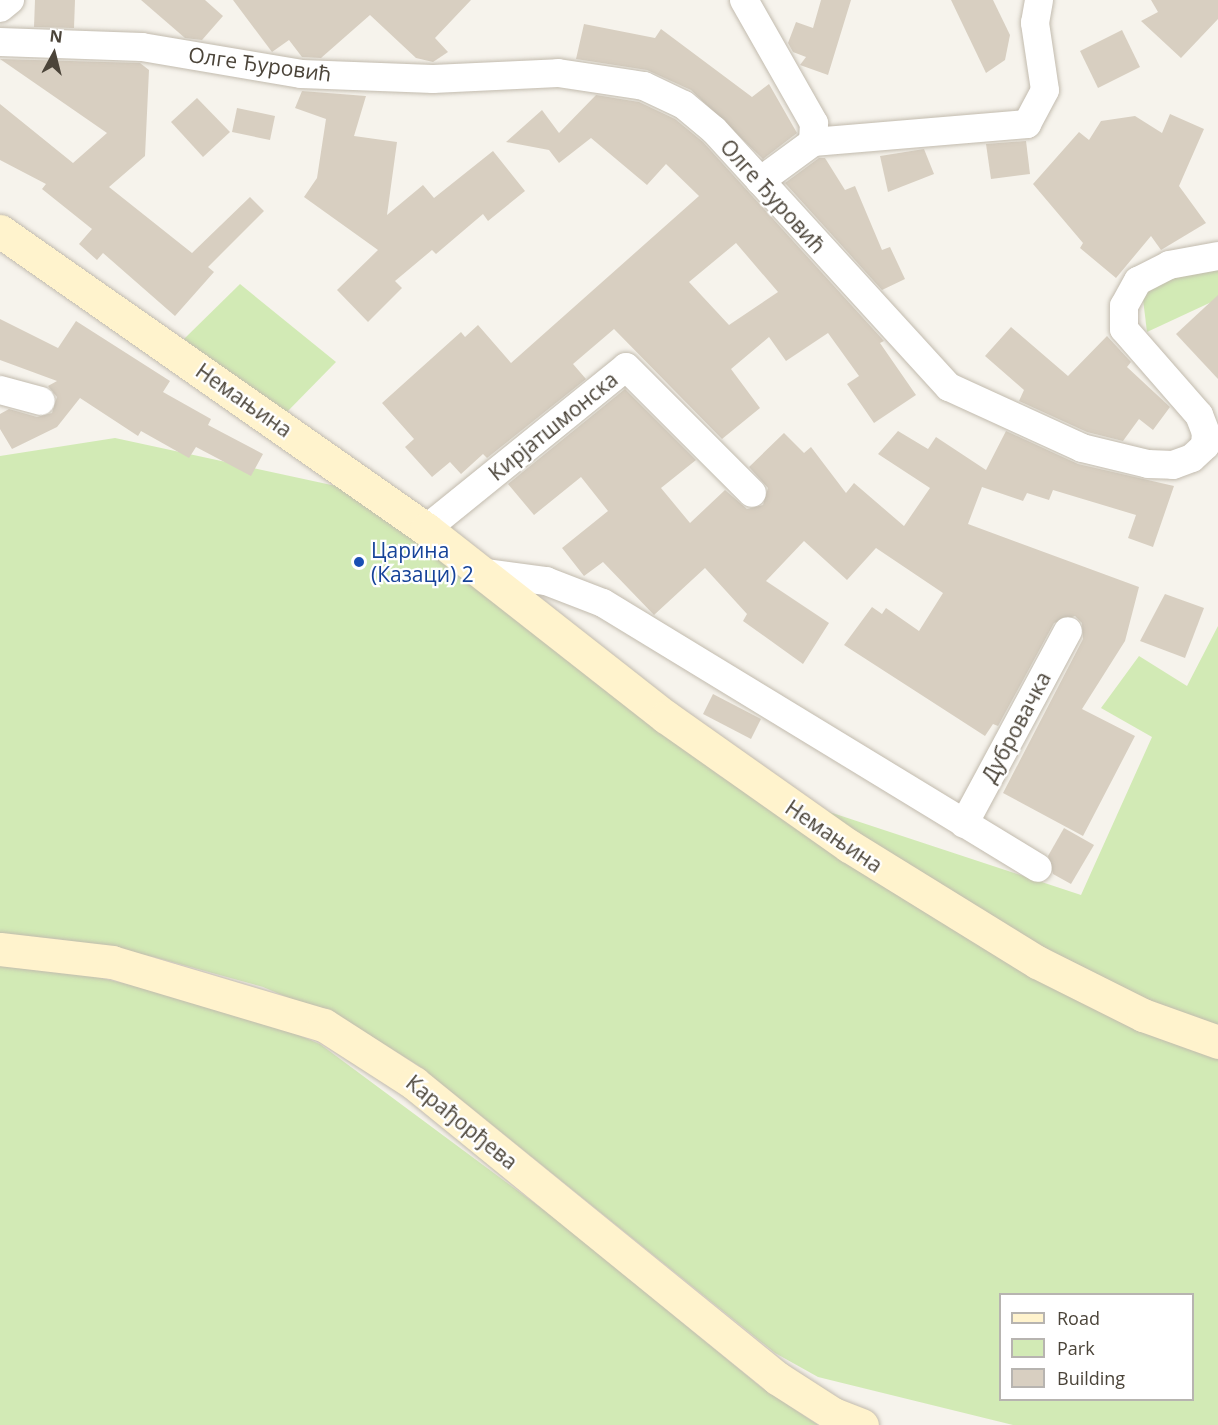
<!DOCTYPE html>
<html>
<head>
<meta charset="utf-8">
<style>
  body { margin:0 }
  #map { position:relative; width:1218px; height:1425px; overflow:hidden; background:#f6f3ec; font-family:"Open Sans",sans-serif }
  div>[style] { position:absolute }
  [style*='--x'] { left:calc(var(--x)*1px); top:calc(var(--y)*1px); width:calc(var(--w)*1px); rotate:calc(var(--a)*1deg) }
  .green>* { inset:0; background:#d2eab5 }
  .building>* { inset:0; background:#d8cfc1 }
  .roads { filter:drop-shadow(0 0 2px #c2bbae) drop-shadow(0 0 2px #c2bbae) }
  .street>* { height:28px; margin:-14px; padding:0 14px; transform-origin:14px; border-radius:14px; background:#fff }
  .secondary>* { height:33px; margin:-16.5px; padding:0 16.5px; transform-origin:16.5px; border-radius:16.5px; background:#fff3cd }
  .dots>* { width:16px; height:16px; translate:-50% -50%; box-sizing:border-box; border:3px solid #fff; border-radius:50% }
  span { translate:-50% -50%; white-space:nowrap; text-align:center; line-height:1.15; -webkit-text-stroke:4.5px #fff; paint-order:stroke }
  .street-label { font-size:21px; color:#4b4439 }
  .transit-label { font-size:21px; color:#164399 }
  .left { translate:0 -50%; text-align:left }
  .legend { position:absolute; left:999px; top:1293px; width:195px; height:108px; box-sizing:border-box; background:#fff; border:2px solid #b7b4b0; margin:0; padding:8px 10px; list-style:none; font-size:18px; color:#4b4439 }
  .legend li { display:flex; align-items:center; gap:12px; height:30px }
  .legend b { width:30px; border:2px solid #b7b4b0 }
  .north { position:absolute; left:24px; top:24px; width:60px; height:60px; -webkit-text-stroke:4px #fff; paint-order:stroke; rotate:7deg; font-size:16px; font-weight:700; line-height:24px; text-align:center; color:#4b4439 }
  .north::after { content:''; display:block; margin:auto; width:21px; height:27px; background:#4b4439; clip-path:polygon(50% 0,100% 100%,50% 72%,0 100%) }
</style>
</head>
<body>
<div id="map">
  <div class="green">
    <i style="clip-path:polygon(1218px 252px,1218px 299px,1147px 332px,1142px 291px)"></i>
    <i style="clip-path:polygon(240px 284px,336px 362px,283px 416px,184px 339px)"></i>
    <i style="clip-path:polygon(evenodd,115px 438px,350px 489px,720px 776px,1081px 895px,1152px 737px,1101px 708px,1139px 656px,1187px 686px,1218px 626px,1218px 1425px,1013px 1425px,818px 1377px,775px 1353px,419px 1066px,353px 1025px,263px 987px,154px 957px,57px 939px,0 936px,0 456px,115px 438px,1000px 1294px,1192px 1294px,1192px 1400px,1000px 1400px,1000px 1294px)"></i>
    <i style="clip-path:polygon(0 966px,83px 974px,233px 1008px,320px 1044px,556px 1219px,761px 1387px,818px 1425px,0 1425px)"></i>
  </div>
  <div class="building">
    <i style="clip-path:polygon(35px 0,75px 0,74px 28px,34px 27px)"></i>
    <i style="clip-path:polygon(141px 0,205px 0,223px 16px,202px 40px,185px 38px)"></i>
    <i style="clip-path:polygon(233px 0,471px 0,435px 38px,448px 52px,433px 62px,416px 58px,370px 15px,321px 58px,302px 57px,289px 40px,272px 52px)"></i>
    <i style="clip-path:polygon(821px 0,851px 0,828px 75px,800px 65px,806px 57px,793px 52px,788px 43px,796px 22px,813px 28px)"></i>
    <i style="clip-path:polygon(951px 0,993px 0,1010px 35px,1005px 60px,986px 73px)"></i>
    <i style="clip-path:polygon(1151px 0,1218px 0,1218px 19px,1181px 58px,1141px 21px,1158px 12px)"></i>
    <i style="clip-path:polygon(584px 24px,655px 38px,661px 29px,752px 97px,769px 84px,797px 133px,763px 159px,691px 90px,647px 70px,576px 59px)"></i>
    <i style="clip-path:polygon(1122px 30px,1140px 67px,1098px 88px,1080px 51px)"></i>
    <i style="clip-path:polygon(0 59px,140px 63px,149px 70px,145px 156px,109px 187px,192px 253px,250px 197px,264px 211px,208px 267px,214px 272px,175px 316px,103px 253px,97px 260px,79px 244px,92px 229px,42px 189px,46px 184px,0 160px,0 104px,73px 163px,107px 133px)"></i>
    <i style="clip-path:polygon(302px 91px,366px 96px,354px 136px,397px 142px,387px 215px,423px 185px,434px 198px,493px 151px,525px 191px,488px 221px,483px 214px,436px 254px,432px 250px,395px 281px,402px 288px,368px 322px,337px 290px,378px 250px,304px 197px,317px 178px,326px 119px,295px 108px)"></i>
    <i style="clip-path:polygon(evenodd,596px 95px,639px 102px,675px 119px,703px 142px,884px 341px,880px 343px,916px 395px,874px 423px,847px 384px,859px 376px,828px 333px,786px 361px,769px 337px,731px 369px,760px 408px,722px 439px,614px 329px,573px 364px,586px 379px,487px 458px,483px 454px,461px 474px,450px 462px,432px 477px,405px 447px,414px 439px,382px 403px,461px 332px,465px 337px,478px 325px,511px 363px,699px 196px,666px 164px,647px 185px,591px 138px,559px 163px,549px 150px,506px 142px,542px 110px,559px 133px,596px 95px,736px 243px,778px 292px,729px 325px,689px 282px,736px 243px)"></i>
    <i style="clip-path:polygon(197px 98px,230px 132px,203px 157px,171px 122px)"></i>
    <i style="clip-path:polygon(237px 108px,275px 116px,270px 140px,232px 132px)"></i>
    <i style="clip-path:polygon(1170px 114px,1204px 129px,1179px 186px,1206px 223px,1161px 250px,1151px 236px,1116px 278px,1080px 248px,1083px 243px,1033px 184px,1079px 132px,1089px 140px,1101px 121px,1135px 116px,1162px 133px)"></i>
    <i style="clip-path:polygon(1026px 141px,1030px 174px,991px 179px,986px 144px)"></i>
    <i style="clip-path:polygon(924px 149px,934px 174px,888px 192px,880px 156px)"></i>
    <i style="clip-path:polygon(819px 158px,825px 158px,845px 190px,855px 186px,882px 250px,890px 247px,905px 279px,882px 290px,785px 183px)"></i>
    <i style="clip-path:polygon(1218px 295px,1218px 379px,1176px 334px)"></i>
    <i style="clip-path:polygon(0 319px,58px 348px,76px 321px,170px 381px,163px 392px,211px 419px,208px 425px,263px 454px,251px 476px,196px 447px,189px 458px,141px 431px,138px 436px,80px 398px,57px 427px,12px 449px,0 429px,0 414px,9px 409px,37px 417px,52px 413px,57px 397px,48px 386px,57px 381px,0 360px)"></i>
    <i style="clip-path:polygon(1011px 327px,1068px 376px,1107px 336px,1131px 362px,1127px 367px,1170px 407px,1153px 430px,1139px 419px,1123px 441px,1087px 432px,1019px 401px,1024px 390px,985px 356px)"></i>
    <i style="clip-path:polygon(625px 389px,696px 460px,661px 488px,690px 523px,725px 490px,747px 509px,763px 505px,768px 488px,749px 467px,784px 433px,804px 453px,811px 447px,846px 493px,854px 483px,904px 526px,930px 488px,878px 454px,898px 431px,928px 449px,936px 437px,986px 470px,1006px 431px,1078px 464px,1174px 486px,1153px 547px,1128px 538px,1136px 515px,1053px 490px,1049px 500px,1027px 493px,1023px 501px,982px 487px,968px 524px,1139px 587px,1125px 641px,1082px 709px,1135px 736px,1083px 836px,1003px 793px,1083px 639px,1082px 623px,1075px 616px,1054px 623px,998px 726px,993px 724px,985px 736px,844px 645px,872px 607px,882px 614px,886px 608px,919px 631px,943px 593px,876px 548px,847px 580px,804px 541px,766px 581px,829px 623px,803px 664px,743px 621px,747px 614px,705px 568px,654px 615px,603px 562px,584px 576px,562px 548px,608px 511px,581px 477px,534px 515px,508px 484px)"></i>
    <i style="clip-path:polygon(1165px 594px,1204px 608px,1185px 658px,1140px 641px)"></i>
    <i style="clip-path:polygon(713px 694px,761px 719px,751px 739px,703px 714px)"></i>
    <i style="clip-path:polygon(1064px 828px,1094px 845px,1071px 884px,1053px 874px,1048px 856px)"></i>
  </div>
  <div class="roads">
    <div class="street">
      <i style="--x:744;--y:0;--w:142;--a:60.4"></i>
      <i style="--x:814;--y:123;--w:19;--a:93"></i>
      <i style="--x:0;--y:8;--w:13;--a:-39"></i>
      <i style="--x:0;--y:42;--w:142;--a:2"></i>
      <i style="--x:142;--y:47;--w:161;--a:9.6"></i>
      <i style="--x:301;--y:74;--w:132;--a:2.2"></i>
      <i style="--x:433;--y:79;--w:125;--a:-2.7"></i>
      <i style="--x:558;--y:73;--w:87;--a:8.6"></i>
      <i style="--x:644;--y:86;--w:44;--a:25.4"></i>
      <i style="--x:684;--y:105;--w:39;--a:40"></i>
      <i style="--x:714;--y:130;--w:348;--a:47.6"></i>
      <i style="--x:949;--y:387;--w:146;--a:24.6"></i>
      <i style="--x:1082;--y:448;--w:68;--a:13.6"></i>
      <i style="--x:1148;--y:464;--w:25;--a:2"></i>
      <i style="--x:1173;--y:465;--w:20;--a:-20"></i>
      <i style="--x:1192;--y:458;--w:18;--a:-43"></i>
      <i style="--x:1205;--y:446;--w:13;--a:-86"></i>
      <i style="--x:1206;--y:433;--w:19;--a:-111"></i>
      <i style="--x:1199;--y:415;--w:114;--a:-131.1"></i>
      <i style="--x:1124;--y:329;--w:23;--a:-90"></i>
      <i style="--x:1124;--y:306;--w:29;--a:-61"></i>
      <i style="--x:1138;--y:281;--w:35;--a:-27"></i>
      <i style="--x:1169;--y:265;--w:50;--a:-10.4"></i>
      <i style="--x:760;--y:181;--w:66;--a:-36.3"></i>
      <i style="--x:813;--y:142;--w:215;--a:-4.8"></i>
      <i style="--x:1027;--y:124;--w:38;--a:-62"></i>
      <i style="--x:1045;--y:90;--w:68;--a:-98.5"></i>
      <i style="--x:1035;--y:23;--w:23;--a:-80"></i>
      <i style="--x:0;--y:390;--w:42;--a:15"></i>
      <i style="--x:426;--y:529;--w:257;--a:-39"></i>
      <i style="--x:626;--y:367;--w:178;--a:45"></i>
      <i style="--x:485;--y:573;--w:62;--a:7.5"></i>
      <i style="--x:546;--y:581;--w:61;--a:21.1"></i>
      <i style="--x:603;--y:603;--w:509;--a:31.35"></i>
      <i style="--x:964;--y:824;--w:219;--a:-61.7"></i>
    </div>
    <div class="secondary">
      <i style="--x:0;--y:231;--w:520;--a:34.97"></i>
      <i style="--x:426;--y:529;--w:305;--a:38.1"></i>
      <i style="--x:666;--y:717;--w:224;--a:35.2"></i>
      <i style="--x:849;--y:846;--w:221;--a:31.7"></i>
      <i style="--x:1037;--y:962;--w:119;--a:26.6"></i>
      <i style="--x:1143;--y:1015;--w:80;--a:19.8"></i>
      <i style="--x:0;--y:949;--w:113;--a:6.6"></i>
      <i style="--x:112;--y:962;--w:221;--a:16.6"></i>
      <i style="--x:324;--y:1025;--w:107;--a:32.8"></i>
      <i style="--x:414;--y:1083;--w:468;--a:39.1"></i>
      <i style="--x:777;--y:1378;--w:67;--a:32.7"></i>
      <i style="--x:833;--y:1414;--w:31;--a:21"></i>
    </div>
  </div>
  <div class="dots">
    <i style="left:359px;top:562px;background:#1a4fb4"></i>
  </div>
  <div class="street-label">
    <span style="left:260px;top:64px;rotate:8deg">Олге Ђуровић</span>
    <span style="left:773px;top:196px;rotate:48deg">Олге Ђуровић</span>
    <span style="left:244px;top:400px;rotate:35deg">Немањина</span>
    <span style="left:553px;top:426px;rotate:-39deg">Кирјатшмонска</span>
    <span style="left:1016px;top:727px;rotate:-62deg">Дубровачка</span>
    <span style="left:834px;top:836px;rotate:34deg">Немањина</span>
    <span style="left:462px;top:1122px;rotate:39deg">Карађорђева</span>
  </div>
  <div class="transit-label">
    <span class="left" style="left:371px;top:562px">Царина<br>(Казаци) 2</span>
  </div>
  <ul class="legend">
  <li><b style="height:8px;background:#fff3cd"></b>Road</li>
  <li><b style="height:16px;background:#d2eab5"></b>Park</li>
  <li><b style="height:16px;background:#d8cfc1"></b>Building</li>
  </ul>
  <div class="north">N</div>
</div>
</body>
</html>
